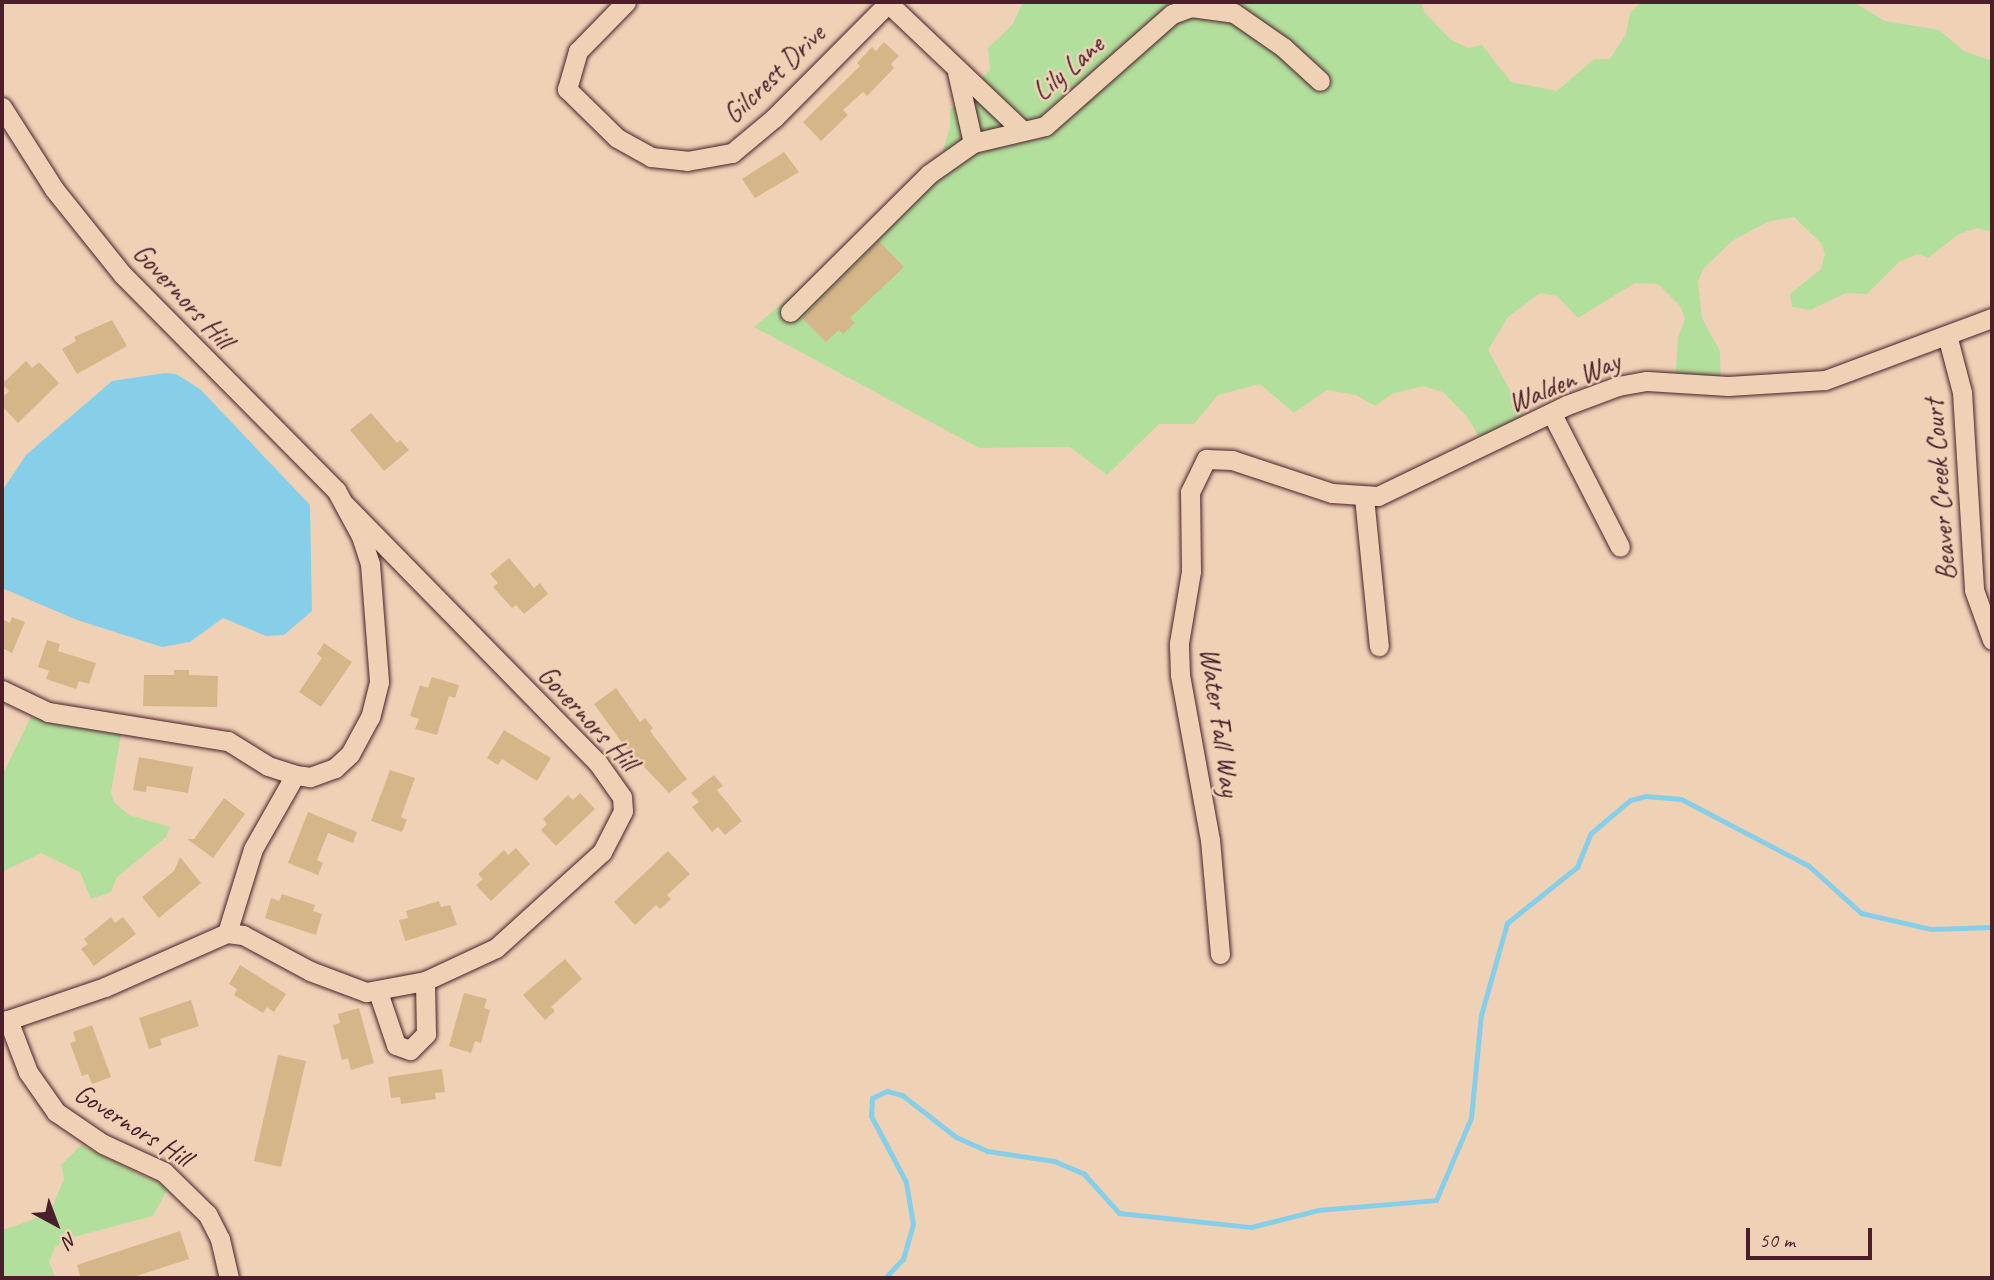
<!DOCTYPE html>
<html>
<head>
<meta charset="utf-8">
<style>
  body { margin:0 }
  #map { position:relative; width:1994px; height:1280px; overflow:hidden; background:#efd2b6; font-family:Caveat,sans-serif }
  div>[style] { position:absolute }
  [style*='--x'] { left:calc(var(--x)*1px); top:calc(var(--y)*1px); width:calc(var(--w)*1px); rotate:calc(var(--a)*1deg) }
  .green>* { inset:0; background:#b3df9c }
  .water>* { inset:0; background:#87cfe9 }
  .stream>* { height:5px; margin:-2.5px; padding:0 2.5px; transform-origin:2.5px; border-radius:2.5px; background:#87cfe9 }
  .building>* { inset:0; background:#d4b688 }
  .roads { filter:drop-shadow(0 0 2px #4a1f2b) drop-shadow(0 0 2px #4a1f2b) }
  .minor>* { height:19px; margin:-9.5px; padding:0 9.5px; transform-origin:9.5px; border-radius:9.5px; background:#efd2b6 }
  span { translate:-50% -50%; white-space:nowrap; text-align:center; line-height:1.15; -webkit-text-stroke:5px #efd2b6; paint-order:stroke }
  .street-label { font-size:28px; color:#4a1f2b }
  .frame { position:absolute; inset:0; border:4px solid #4a1f2b; pointer-events:none }
  .north { position:absolute; left:21px; top:1189px; width:70px; height:70px; -webkit-text-stroke:5px #efd2b6; paint-order:stroke; rotate:139deg; font-size:19px; font-weight:700; line-height:28px; text-align:center; color:#4a1f2b }
  .north::after { content:''; display:block; margin:auto; width:24px; height:32px; background:#4a1f2b; clip-path:polygon(50% 0,100% 100%,50% 72%,0 100%) }
  .scale { position:absolute; left:1746px; top:1228px; width:126px; height:32px; box-sizing:border-box; border:4px solid #4a1f2b; border-top:0; padding-left:9px; font-size:21px; line-height:24px; white-space:nowrap; color:#4a1f2b; -webkit-text-stroke:5px #efd2b6; paint-order:stroke }
</style>
</head>
<body>
<div id="map">
  <div class="green">
    <i style="clip-path:polygon(1023px 2px,1421px 2px,1425px 13px,1451px 40px,1468px 48px,1482px 45px,1511px 82px,1557px 91px,1594px 59px,1610px 59px,1626px 34px,1630px 13px,1641px 2px,1853px 2px,1885px 21px,1939px 30px,1964px 51px,1992px 61px,1992px 232px,1977px 228px,1959px 234px,1928px 258px,1918px 254px,1899px 262px,1867px 294px,1846px 293px,1810px 310px,1792px 307px,1790px 294px,1821px 269px,1825px 253px,1821px 243px,1794px 217px,1767px 222px,1732px 241px,1704px 268px,1698px 281px,1702px 318px,1720px 351px,1721px 386px,1675px 382px,1678px 337px,1685px 319px,1680px 306px,1658px 284px,1635px 283px,1578px 318px,1557px 296px,1540px 293px,1508px 317px,1488px 350px,1529px 425px,1482px 443px,1469px 419px,1443px 392px,1423px 386px,1392px 394px,1375px 406px,1356px 395px,1327px 390px,1294px 413px,1260px 384px,1218px 395px,1194px 424px,1159px 424px,1107px 475px,1070px 447px,979px 448px,754px 327px,905px 201px,939px 164px,950px 127px,950px 110px,990px 70px,988px 48px,1012px 25px)"></i>
    <i style="clip-path:polygon(31px 717px,121px 734px,111px 792px,114px 802px,129px 815px,170px 827px,166px 837px,117px 877px,111px 892px,91px 899px,80px 872px,41px 853px,2px 872px,2px 775px)"></i>
    <i style="clip-path:polygon(81px 1145px,168px 1188px,153px 1216px,70px 1238px,55px 1247px,49px 1262px,56px 1278px,2px 1278px,2px 1230px,32px 1220px,53px 1205px,64px 1179px,61px 1165px)"></i>
  </div>
  <div class="water">
    <i style="clip-path:polygon(165px 373px,176px 374px,200px 389px,310px 505px,312px 611px,284px 635px,266px 636px,223px 618px,190px 642px,162px 647px,77px 620px,2px 588px,2px 491px,26px 455px,112px 381px)"></i>
  </div>
  <div class="stream">
    <i style="--x:885;--y:1278;--w:26;--a:-47"></i>
    <i style="--x:903;--y:1259;--w:36;--a:-74"></i>
    <i style="--x:913;--y:1224;--w:43;--a:-99.5"></i>
    <i style="--x:906;--y:1182;--w:75;--a:-117.9"></i>
    <i style="--x:871;--y:1116;--w:18;--a:-87"></i>
    <i style="--x:872;--y:1098;--w:17;--a:-25"></i>
    <i style="--x:887;--y:1091;--w:16;--a:15"></i>
    <i style="--x:902;--y:1095;--w:68;--a:37.9"></i>
    <i style="--x:956;--y:1137;--w:34;--a:24"></i>
    <i style="--x:987;--y:1151;--w:68;--a:8.5"></i>
    <i style="--x:1054;--y:1161;--w:33;--a:23"></i>
    <i style="--x:1084;--y:1174;--w:52;--a:48.1"></i>
    <i style="--x:1119;--y:1213;--w:133;--a:6.1"></i>
    <i style="--x:1251;--y:1227;--w:69;--a:-14.2"></i>
    <i style="--x:1318;--y:1210;--w:118;--a:-4.8"></i>
    <i style="--x:1436;--y:1200;--w:89;--a:-66.9"></i>
    <i style="--x:1471;--y:1118;--w:103;--a:-84.5"></i>
    <i style="--x:1481;--y:1015;--w:96;--a:-74.2"></i>
    <i style="--x:1507;--y:923;--w:90;--a:-38.7"></i>
    <i style="--x:1577;--y:867;--w:35;--a:-68"></i>
    <i style="--x:1590;--y:834;--w:52;--a:-40.4"></i>
    <i style="--x:1630;--y:800;--w:16;--a:-14"></i>
    <i style="--x:1646;--y:796;--w:35;--a:5"></i>
    <i style="--x:1681;--y:799;--w:144;--a:27.6"></i>
    <i style="--x:1809;--y:866;--w:70;--a:42.1"></i>
    <i style="--x:1861;--y:913;--w:72;--a:12.9"></i>
    <i style="--x:1931;--y:929;--w:61;--a:-1.9"></i>
  </div>
  <div class="building">
    <i style="clip-path:polygon(884px 42px,899px 56px,891px 64px,894px 68px,867px 96px,863px 92px,843px 110px,848px 115px,821px 141px,803px 122px,860px 66px,857px 63px,872px 47px,876px 51px)"></i>
    <i style="clip-path:polygon(784px 152px,799px 172px,755px 198px,742px 179px)"></i>
    <i style="clip-path:polygon(879px 241px,904px 267px,850px 318px,855px 323px,843px 334px,839px 330px,826px 342px,802px 318px)"></i>
    <i style="clip-path:polygon(112px 320px,127px 346px,77px 374px,62px 349px,76px 341px,74px 337px)"></i>
    <i style="clip-path:polygon(26px 361px,32px 368px,39px 362px,59px 383px,18px 423px,2px 406px,2px 398px,9px 391px,2px 384px)"></i>
    <i style="clip-path:polygon(371px 413px,397px 443px,400px 440px,409px 450px,384px 471px,350px 430px)"></i>
    <i style="clip-path:polygon(509px 558px,534px 588px,540px 583px,548px 594px,524px 614px,516px 605px,512px 608px,493px 587px,498px 583px,490px 574px)"></i>
    <i style="clip-path:polygon(12px 617px,25px 622px,12px 653px,2px 648px,2px 619px,10px 623px)"></i>
    <i style="clip-path:polygon(47px 640px,60px 644px,58px 651px,96px 663px,89px 684px,79px 681px,76px 689px,46px 679px,49px 671px,38px 667px)"></i>
    <i style="clip-path:polygon(324px 643px,352px 662px,321px 707px,299px 692px,322px 658px,317px 654px)"></i>
    <i style="clip-path:polygon(174px 670px,189px 670px,189px 675px,218px 676px,217px 707px,143px 706px,144px 675px,174px 675px)"></i>
    <i style="clip-path:polygon(432px 677px,459px 685px,455px 698px,449px 696px,437px 735px,415px 729px,419px 719px,410px 716px,420px 685px,428px 688px)"></i>
    <i style="clip-path:polygon(616px 688px,640px 722px,645px 718px,653px 728px,650px 731px,687px 779px,669px 793px,626px 748px,594px 704px)"></i>
    <i style="clip-path:polygon(504px 730px,551px 758px,537px 781px,502px 759px,498px 765px,487px 758px)"></i>
    <i style="clip-path:polygon(139px 757px,193px 767px,188px 793px,147px 786px,146px 792px,133px 790px)"></i>
    <i style="clip-path:polygon(390px 770px,415px 778px,401px 817px,407px 820px,402px 832px,371px 821px)"></i>
    <i style="clip-path:polygon(714px 775px,723px 786px,717px 790px,742px 821px,725px 835px,718px 827px,712px 832px,692px 807px,699px 802px,691px 793px)"></i>
    <i style="clip-path:polygon(580px 793px,595px 809px,556px 846px,541px 830px,547px 824px,543px 819px,568px 795px,573px 800px)"></i>
    <i style="clip-path:polygon(224px 798px,245px 814px,213px 858px,187px 839px,194px 839px)"></i>
    <i style="clip-path:polygon(308px 812px,357px 832px,353px 843px,328px 833px,317px 860px,323px 863px,318px 875px,288px 863px)"></i>
    <i style="clip-path:polygon(516px 848px,530px 864px,491px 901px,476px 885px,483px 879px,478px 874px,504px 850px,508px 855px)"></i>
    <i style="clip-path:polygon(668px 851px,690px 874px,667px 895px,671px 899px,660px 909px,656px 905px,635px 925px,614px 902px)"></i>
    <i style="clip-path:polygon(180px 857px,201px 883px,159px 918px,142px 897px,174px 871px)"></i>
    <i style="clip-path:polygon(282px 894px,315px 905px,313px 911px,322px 914px,316px 935px,265px 918px,271px 898px,279px 901px)"></i>
    <i style="clip-path:polygon(439px 901px,441px 907px,450px 905px,457px 925px,405px 941px,399px 920px,408px 918px,406px 911px)"></i>
    <i style="clip-path:polygon(111px 917px,115px 923px,123px 917px,136px 934px,94px 966px,81px 949px,88px 944px,84px 939px)"></i>
    <i style="clip-path:polygon(565px 959px,582px 979px,551px 1007px,555px 1011px,545px 1020px,523px 995px)"></i>
    <i style="clip-path:polygon(240px 965px,286px 994px,274px 1012px,267px 1007px,263px 1013px,234px 995px,237px 989px,229px 984px)"></i>
    <i style="clip-path:polygon(464px 993px,487px 999px,484px 1008px,490px 1010px,481px 1043px,475px 1041px,471px 1053px,449px 1046px)"></i>
    <i style="clip-path:polygon(191px 1000px,199px 1026px,160px 1039px,162px 1045px,149px 1049px,139px 1018px)"></i>
    <i style="clip-path:polygon(359px 1008px,374px 1063px,351px 1070px,348px 1058px,342px 1060px,333px 1025px,340px 1023px,338px 1014px)"></i>
    <i style="clip-path:polygon(92px 1025px,111px 1077px,92px 1084px,88px 1074px,82px 1076px,70px 1043px,76px 1041px,73px 1032px)"></i>
    <i style="clip-path:polygon(278px 1055px,306px 1061px,281px 1167px,254px 1161px)"></i>
    <i style="clip-path:polygon(442px 1069px,445px 1092px,435px 1093px,436px 1099px,401px 1104px,400px 1097px,391px 1098px,388px 1077px)"></i>
    <i style="clip-path:polygon(180px 1231px,189px 1259px,130px 1278px,81px 1278px,77px 1265px)"></i>
  </div>
  <div class="roads">
    <div class="minor">
      <i style="--x:626;--y:2;--w:69;--a:134.4"></i>
      <i style="--x:578;--y:51;--w:40;--a:106"></i>
      <i style="--x:567;--y:89;--w:70;--a:44.4"></i>
      <i style="--x:617;--y:138;--w:39;--a:29"></i>
      <i style="--x:651;--y:157;--w:36;--a:6"></i>
      <i style="--x:687;--y:161;--w:46;--a:-10.1"></i>
      <i style="--x:732;--y:153;--w:55;--a:-39.8"></i>
      <i style="--x:774;--y:118;--w:163;--a:-45.2"></i>
      <i style="--x:888;--y:3;--w:185;--a:43.5"></i>
      <i style="--x:957;--y:72;--w:73;--a:77.3"></i>
      <i style="--x:2;--y:107;--w:97;--a:57.6"></i>
      <i style="--x:54;--y:189;--w:110;--a:51.3"></i>
      <i style="--x:123;--y:275;--w:303;--a:45.3"></i>
      <i style="--x:336;--y:490;--w:52;--a:61.5"></i>
      <i style="--x:361;--y:536;--w:29;--a:72"></i>
      <i style="--x:370;--y:564;--w:118;--a:85.6"></i>
      <i style="--x:379;--y:682;--w:36;--a:104"></i>
      <i style="--x:370;--y:717;--w:42;--a:118.4"></i>
      <i style="--x:350;--y:754;--w:21;--a:137"></i>
      <i style="--x:335;--y:768;--w:27;--a:160"></i>
      <i style="--x:310;--y:777;--w:15;--a:-172"></i>
      <i style="--x:295;--y:775;--w:85;--a:119.6"></i>
      <i style="--x:253;--y:849;--w:88;--a:107.2"></i>
      <i style="--x:790;--y:312;--w:196;--a:-44.8"></i>
      <i style="--x:929;--y:174;--w:54;--a:-35.2"></i>
      <i style="--x:973;--y:143;--w:74;--a:-13.3"></i>
      <i style="--x:1045;--y:126;--w:169;--a:-41.4"></i>
      <i style="--x:1172;--y:14;--w:20;--a:-20"></i>
      <i style="--x:1191;--y:7;--w:43;--a:7.9"></i>
      <i style="--x:1234;--y:13;--w:60;--a:34.8"></i>
      <i style="--x:1283;--y:47;--w:50;--a:42.6"></i>
      <i style="--x:1947;--y:335;--w:59;--a:75.3"></i>
      <i style="--x:1962;--y:392;--w:198;--a:86.5"></i>
      <i style="--x:1974;--y:590;--w:53;--a:70.2"></i>
      <i style="--x:1552;--y:414;--w:149;--a:62.9"></i>
      <i style="--x:1364;--y:497;--w:150;--a:84.3"></i>
      <i style="--x:2;--y:690;--w:51;--a:25.6"></i>
      <i style="--x:48;--y:712;--w:182;--a:9.2"></i>
      <i style="--x:228;--y:741;--w:47;--a:32"></i>
      <i style="--x:268;--y:766;--w:28;--a:18"></i>
      <i style="--x:1220;--y:954;--w:114;--a:-95"></i>
      <i style="--x:1210;--y:840;--w:168;--a:-100.3"></i>
      <i style="--x:1180;--y:675;--w:32;--a:-92"></i>
      <i style="--x:1179;--y:643;--w:73;--a:-80.5"></i>
      <i style="--x:1191;--y:571;--w:79;--a:-90.7"></i>
      <i style="--x:1190;--y:492;--w:37;--a:-64"></i>
      <i style="--x:1206;--y:459;--w:26;--a:2"></i>
      <i style="--x:1232;--y:460;--w:105;--a:18.3"></i>
      <i style="--x:1332;--y:493;--w:46;--a:3.7"></i>
      <i style="--x:1378;--y:496;--w:210;--a:-25.7"></i>
      <i style="--x:1567;--y:405;--w:54;--a:-20.4"></i>
      <i style="--x:1618;--y:386;--w:29;--a:-10"></i>
      <i style="--x:1647;--y:381;--w:81;--a:3.5"></i>
      <i style="--x:1728;--y:386;--w:97;--a:-3.5"></i>
      <i style="--x:1825;--y:380;--w:178;--a:-20.4"></i>
      <i style="--x:378;--y:992;--w:56;--a:71.2"></i>
      <i style="--x:396;--y:1045;--w:15;--a:20"></i>
      <i style="--x:410;--y:1050;--w:23;--a:-45"></i>
      <i style="--x:426;--y:1034;--w:53;--a:-91.1"></i>
      <i style="--x:229;--y:1278;--w:40;--a:-103"></i>
      <i style="--x:220;--y:1239;--w:28;--a:-117"></i>
      <i style="--x:207;--y:1214;--w:60;--a:-135.7"></i>
      <i style="--x:164;--y:1172;--w:67;--a:-155.3"></i>
      <i style="--x:103;--y:1144;--w:57;--a:-145.8"></i>
      <i style="--x:56;--y:1112;--w:49;--a:-125"></i>
      <i style="--x:28;--y:1072;--w:56;--a:-111"></i>
      <i style="--x:8;--y:1020;--w:102;--a:-18.8"></i>
      <i style="--x:105;--y:987;--w:133;--a:-23.9"></i>
      <i style="--x:227;--y:933;--w:16;--a:7"></i>
      <i style="--x:243;--y:935;--w:76;--a:28.2"></i>
      <i style="--x:310;--y:971;--w:60;--a:20.6"></i>
      <i style="--x:366;--y:992;--w:60;--a:-10.6"></i>
      <i style="--x:425;--y:981;--w:78;--a:-24.9"></i>
      <i style="--x:496;--y:948;--w:143;--a:-42.2"></i>
      <i style="--x:602;--y:852;--w:46;--a:-62.9"></i>
      <i style="--x:623;--y:811;--w:14;--a:-94"></i>
      <i style="--x:622;--y:797;--w:42;--a:-125.2"></i>
      <i style="--x:598;--y:763;--w:361;--a:-134.4"></i>
    </div>
  </div>
  <div class="street-label">
    <span style="left:1068px;top:68px;rotate:-41deg">Lily Lane</span>
    <span style="left:774px;top:74px;rotate:-44deg">Gilcrest Drive</span>
    <span style="left:183px;top:296px;rotate:47deg">Governors Hill</span>
    <span style="left:1564px;top:382px;rotate:-22deg">Walden Way</span>
    <span style="left:1940px;top:490px;rotate:-94deg">Beaver Creek Court</span>
    <span style="left:588px;top:718px;rotate:47deg">Governors Hill</span>
    <span style="left:1220px;top:722px;rotate:82deg">Water Fall Way</span>
    <span style="left:133px;top:1125px;rotate:32deg">Governors Hill</span>
  </div>
  <div class="frame"></div>
  <div class="north">N</div>
  <div class="scale">50 m</div>
</div>
</body>
</html>
